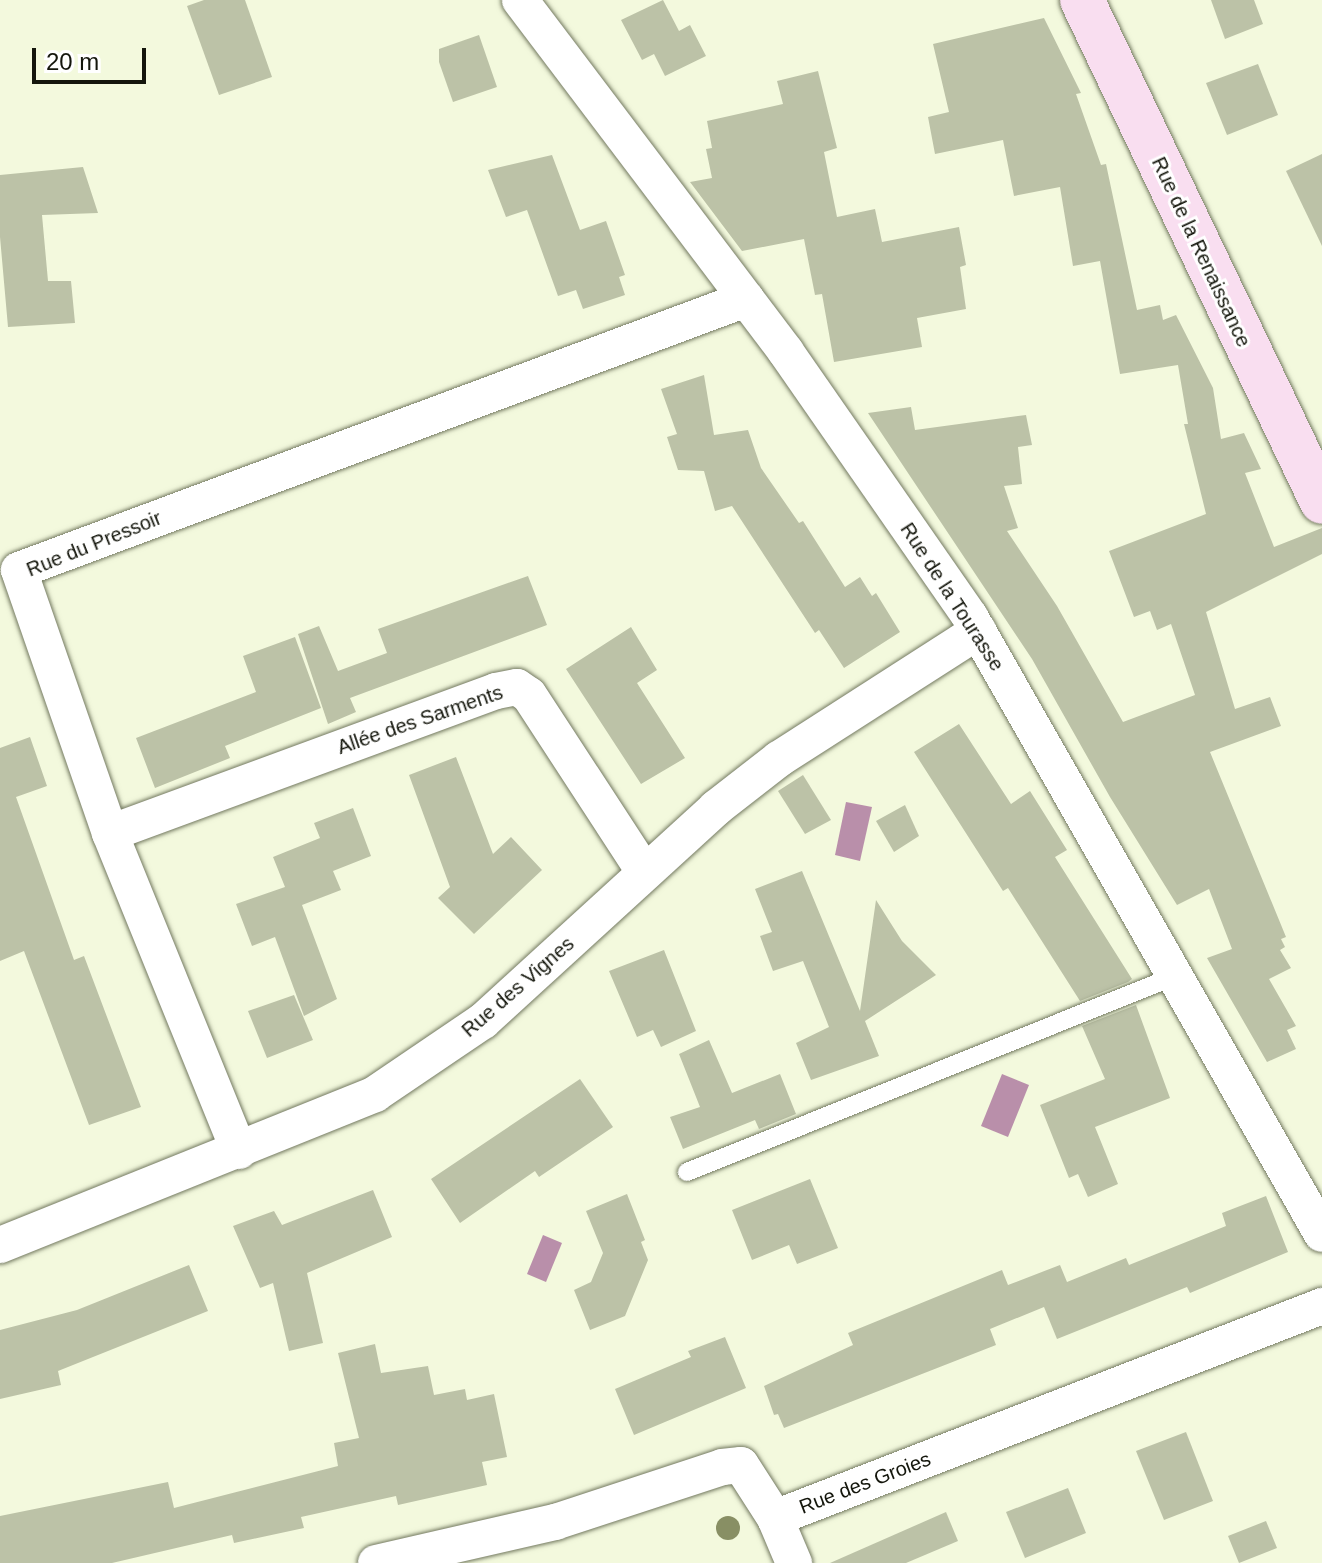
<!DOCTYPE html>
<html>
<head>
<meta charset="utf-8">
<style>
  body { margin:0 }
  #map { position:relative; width:1322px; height:1563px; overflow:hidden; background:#f3f9dd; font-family:Arial,sans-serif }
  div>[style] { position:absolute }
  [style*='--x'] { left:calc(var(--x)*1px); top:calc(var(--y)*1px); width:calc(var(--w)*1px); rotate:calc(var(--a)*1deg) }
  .water>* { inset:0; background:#b98faa }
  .building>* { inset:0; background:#bcc2a7 }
  .roads { filter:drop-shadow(0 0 2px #737960) drop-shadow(0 0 2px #737960) }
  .lane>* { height:18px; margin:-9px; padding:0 9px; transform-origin:9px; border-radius:9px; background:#fff }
  .street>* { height:36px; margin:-18px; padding:0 18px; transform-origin:18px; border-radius:18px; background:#fff }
  .secondary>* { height:44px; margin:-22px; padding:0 22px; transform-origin:22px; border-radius:22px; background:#f9def0 }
  .trees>* { width:24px; height:24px; margin:-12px; border-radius:50%; background:#888f64 }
  span { translate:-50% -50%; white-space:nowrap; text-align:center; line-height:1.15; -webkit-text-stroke:6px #fff; paint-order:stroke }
  .street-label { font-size:20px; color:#14160c }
  .scale { position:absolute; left:32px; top:48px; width:114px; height:36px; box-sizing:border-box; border:4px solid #14160c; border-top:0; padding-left:10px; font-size:24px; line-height:28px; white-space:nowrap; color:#14160c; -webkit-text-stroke:6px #fff; paint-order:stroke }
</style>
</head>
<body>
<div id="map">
  <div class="water">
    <i style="clip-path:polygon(846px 802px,872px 807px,860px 861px,835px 855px)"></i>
    <i style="clip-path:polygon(1002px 1074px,1029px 1085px,1008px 1137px,981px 1126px)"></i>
    <i style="clip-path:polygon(543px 1235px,562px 1243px,546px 1282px,527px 1274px)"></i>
  </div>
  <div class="building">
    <i style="clip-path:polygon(204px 0,245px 0,272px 77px,219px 95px,187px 6px)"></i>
    <i style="clip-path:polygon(663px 0,679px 31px,690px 25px,706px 56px,665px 76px,654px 54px,642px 60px,621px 20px)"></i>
    <i style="clip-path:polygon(1211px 0,1254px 0,1263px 24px,1225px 39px)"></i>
    <i style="clip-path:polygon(1044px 18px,1081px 93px,1076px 94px,1101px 165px,1106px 164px,1137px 310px,1160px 305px,1163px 320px,1176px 315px,1213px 388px,1221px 439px,1244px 433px,1261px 469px,1245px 473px,1274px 547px,1322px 528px,1322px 554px,1206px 612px,1235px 709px,1270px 697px,1281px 726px,1210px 752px,1286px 937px,1281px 939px,1285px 947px,1280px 950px,1291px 968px,1269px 979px,1296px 1026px,1287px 1030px,1296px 1049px,1267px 1062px,1207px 958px,1232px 949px,1209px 889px,1177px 905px,1110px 797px,1032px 659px,868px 413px,911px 407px,915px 430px,1026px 415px,1032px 445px,1018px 447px,1022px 484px,1004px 486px,1018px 528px,1007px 531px,1057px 606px,1123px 722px,1195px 695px,1171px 624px,1157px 630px,1150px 611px,1134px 617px,1109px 551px,1206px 514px,1184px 424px,1188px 424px,1178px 365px,1120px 374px,1100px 261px,1073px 266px,1060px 187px,1014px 196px,1003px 140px,935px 154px,928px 117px,949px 112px,933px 44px)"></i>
    <i style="clip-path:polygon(479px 35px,497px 87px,453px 102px,439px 62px,439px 49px)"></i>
    <i style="clip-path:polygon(1258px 64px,1278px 115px,1227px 135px,1206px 83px)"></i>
    <i style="clip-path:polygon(818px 71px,837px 148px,824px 152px,837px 217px,875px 209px,882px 242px,959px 227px,966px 265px,960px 267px,966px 309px,917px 318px,922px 347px,834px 362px,822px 294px,815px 295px,804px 239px,742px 251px,690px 182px,712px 178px,706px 149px,712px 148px,707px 121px,783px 104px,777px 81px)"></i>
    <i style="clip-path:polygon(1322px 154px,1322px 246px,1286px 171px)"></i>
    <i style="clip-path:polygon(552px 155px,580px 230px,606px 221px,625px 275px,619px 277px,625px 295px,583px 309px,576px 290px,558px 296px,527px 210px,506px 217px,488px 170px)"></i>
    <i style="clip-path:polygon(83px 167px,98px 213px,42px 215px,48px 281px,71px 281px,75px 323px,8px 327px,0 237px,0 175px)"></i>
    <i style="clip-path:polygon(704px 375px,714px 435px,748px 430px,761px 468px,799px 523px,803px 521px,845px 587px,860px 577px,872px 596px,876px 593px,900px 632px,844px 668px,819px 630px,815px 633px,732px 506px,715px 511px,704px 471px,678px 470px,667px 437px,677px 434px,661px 389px)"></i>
    <i style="clip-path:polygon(528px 576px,547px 625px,350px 698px,356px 712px,328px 724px,298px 634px,319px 626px,338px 671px,387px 653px,378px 629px)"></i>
    <i style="clip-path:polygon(631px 627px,657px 670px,637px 683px,685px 758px,641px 784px,566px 669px)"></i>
    <i style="clip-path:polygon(295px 637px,321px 708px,225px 746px,230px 758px,155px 788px,136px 738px,256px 692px,243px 656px)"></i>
    <i style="clip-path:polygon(959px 724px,1011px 804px,1030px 791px,1067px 850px,1055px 857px,1132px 979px,1128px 982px,1080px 1001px,1008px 888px,1003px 891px,914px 752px)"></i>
    <i style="clip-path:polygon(30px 737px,47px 786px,16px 797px,74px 960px,84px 956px,141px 1107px,89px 1125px,24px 951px,0 961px,0 748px)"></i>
    <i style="clip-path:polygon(456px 757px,493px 854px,511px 837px,542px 870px,474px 934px,438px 898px,450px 887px,409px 775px)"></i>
    <i style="clip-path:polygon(803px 775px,831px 820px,805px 834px,778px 791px)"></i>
    <i style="clip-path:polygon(905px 805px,919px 836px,894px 852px,876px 821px)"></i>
    <i style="clip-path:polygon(353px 808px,371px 856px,333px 871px,341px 890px,302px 905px,337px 999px,304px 1016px,275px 937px,252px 946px,236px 904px,285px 887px,273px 857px,320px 838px,314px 823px)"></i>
    <i style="clip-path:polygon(802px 871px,860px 1011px,876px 900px,902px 941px,936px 975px,865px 1021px,879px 1056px,811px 1080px,796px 1043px,829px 1027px,803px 961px,773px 971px,760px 936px,772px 932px,755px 889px)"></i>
    <i style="clip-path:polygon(664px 950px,696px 1031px,661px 1047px,653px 1030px,637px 1037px,609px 971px)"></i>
    <i style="clip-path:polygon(294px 995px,313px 1040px,267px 1058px,248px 1011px)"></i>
    <i style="clip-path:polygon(1136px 1005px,1170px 1098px,1095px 1127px,1118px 1184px,1088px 1197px,1078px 1174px,1069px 1178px,1040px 1105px,1105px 1079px,1082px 1026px)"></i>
    <i style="clip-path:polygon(709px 1040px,732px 1093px,780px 1074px,796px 1114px,759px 1129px,755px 1120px,683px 1149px,670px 1117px,700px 1107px,679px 1054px)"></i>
    <i style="clip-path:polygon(580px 1079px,613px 1127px,539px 1177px,535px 1171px,460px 1223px,431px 1179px)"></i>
    <i style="clip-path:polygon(810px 1179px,838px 1248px,797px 1264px,789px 1245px,752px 1260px,732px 1210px)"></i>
    <i style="clip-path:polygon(373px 1190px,392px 1237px,307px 1273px,323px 1343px,289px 1351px,273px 1283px,260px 1288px,233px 1226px,274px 1211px,282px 1225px)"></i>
    <i style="clip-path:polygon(627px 1194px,645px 1240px,641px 1242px,648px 1260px,625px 1316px,590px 1330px,574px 1290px,591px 1282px,603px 1253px,586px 1211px)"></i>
    <i style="clip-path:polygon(1266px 1196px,1288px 1252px,1190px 1293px,1187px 1287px,1057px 1339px,1044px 1307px,990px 1329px,996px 1345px,784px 1428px,778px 1414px,774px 1415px,764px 1386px,853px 1345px,848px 1333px,1002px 1270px,1008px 1285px,1060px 1265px,1067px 1282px,1126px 1258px,1129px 1265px,1226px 1226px,1222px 1213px)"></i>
    <i style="clip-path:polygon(189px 1265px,208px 1311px,58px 1371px,61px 1385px,0 1399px,0 1330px,77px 1310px)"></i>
    <i style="clip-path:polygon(725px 1337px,746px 1388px,634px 1435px,615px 1389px,691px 1357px,688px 1351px)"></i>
    <i style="clip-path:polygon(375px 1344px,381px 1373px,428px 1366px,434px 1395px,465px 1389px,467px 1400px,494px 1394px,507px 1457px,482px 1462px,487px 1485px,398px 1505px,396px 1496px,301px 1517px,304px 1528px,234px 1543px,232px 1535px,112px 1563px,0 1563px,0 1516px,168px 1482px,174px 1508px,338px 1466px,334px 1443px,359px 1438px,338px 1353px)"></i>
    <i style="clip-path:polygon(1186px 1432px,1213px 1501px,1164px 1520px,1136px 1451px)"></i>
    <i style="clip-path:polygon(1068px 1488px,1086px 1533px,1025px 1558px,1006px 1512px)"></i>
    <i style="clip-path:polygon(946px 1512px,958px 1541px,906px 1563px,830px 1563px)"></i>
    <i style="clip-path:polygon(1266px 1521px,1277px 1548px,1239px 1563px,1228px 1536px)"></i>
  </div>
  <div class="roads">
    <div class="lane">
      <i style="--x:687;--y:1172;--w:526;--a:-21.88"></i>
    </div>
    <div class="street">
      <i style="--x:520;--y:0;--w:441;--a:52.9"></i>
      <i style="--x:786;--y:352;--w:323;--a:55.2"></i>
      <i style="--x:970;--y:617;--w:710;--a:60.3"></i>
      <i style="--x:110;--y:833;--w:411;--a:-20.2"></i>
      <i style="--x:496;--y:691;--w:21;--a:-11"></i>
      <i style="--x:517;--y:687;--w:14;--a:34"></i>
      <i style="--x:529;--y:695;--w:212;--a:56.9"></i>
      <i style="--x:239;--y:1151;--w:343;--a:-112.1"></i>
      <i style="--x:110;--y:833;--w:278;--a:-109.1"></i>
      <i style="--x:19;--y:570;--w:776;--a:-20.44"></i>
      <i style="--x:0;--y:1245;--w:404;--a:-21.9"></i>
      <i style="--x:375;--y:1094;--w:130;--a:-34.1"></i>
      <i style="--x:483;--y:1021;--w:316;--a:-42.4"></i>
      <i style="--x:716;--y:808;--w:80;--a:-37.9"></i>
      <i style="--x:779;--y:759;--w:237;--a:-32.7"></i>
      <i style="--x:775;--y:1518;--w:49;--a:67.1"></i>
      <i style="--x:376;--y:1563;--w:184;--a:-12.9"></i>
      <i style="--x:555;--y:1522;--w:176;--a:-18.2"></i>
      <i style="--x:722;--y:1467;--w:19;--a:-6"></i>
      <i style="--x:741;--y:1465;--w:63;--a:57.3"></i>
      <i style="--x:775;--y:1518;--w:587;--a:-21.18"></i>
    </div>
    <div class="secondary">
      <i style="--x:1082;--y:0;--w:556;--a:64.45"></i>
    </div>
  </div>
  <div class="trees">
    <i style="left:728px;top:1528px"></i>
  </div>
  <div class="street-label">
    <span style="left:1201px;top:252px;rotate:65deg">Rue de la Renaissance</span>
    <span style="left:94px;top:544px;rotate:-22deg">Rue du Pressoir</span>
    <span style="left:952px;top:597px;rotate:57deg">Rue de la Tourasse</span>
    <span style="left:420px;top:720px;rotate:-19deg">Allée des Sarments</span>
    <span style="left:518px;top:987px;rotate:-41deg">Rue des Vignes</span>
    <span style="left:865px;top:1483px;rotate:-21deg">Rue des Groies</span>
  </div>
  <div class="scale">20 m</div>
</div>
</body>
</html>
